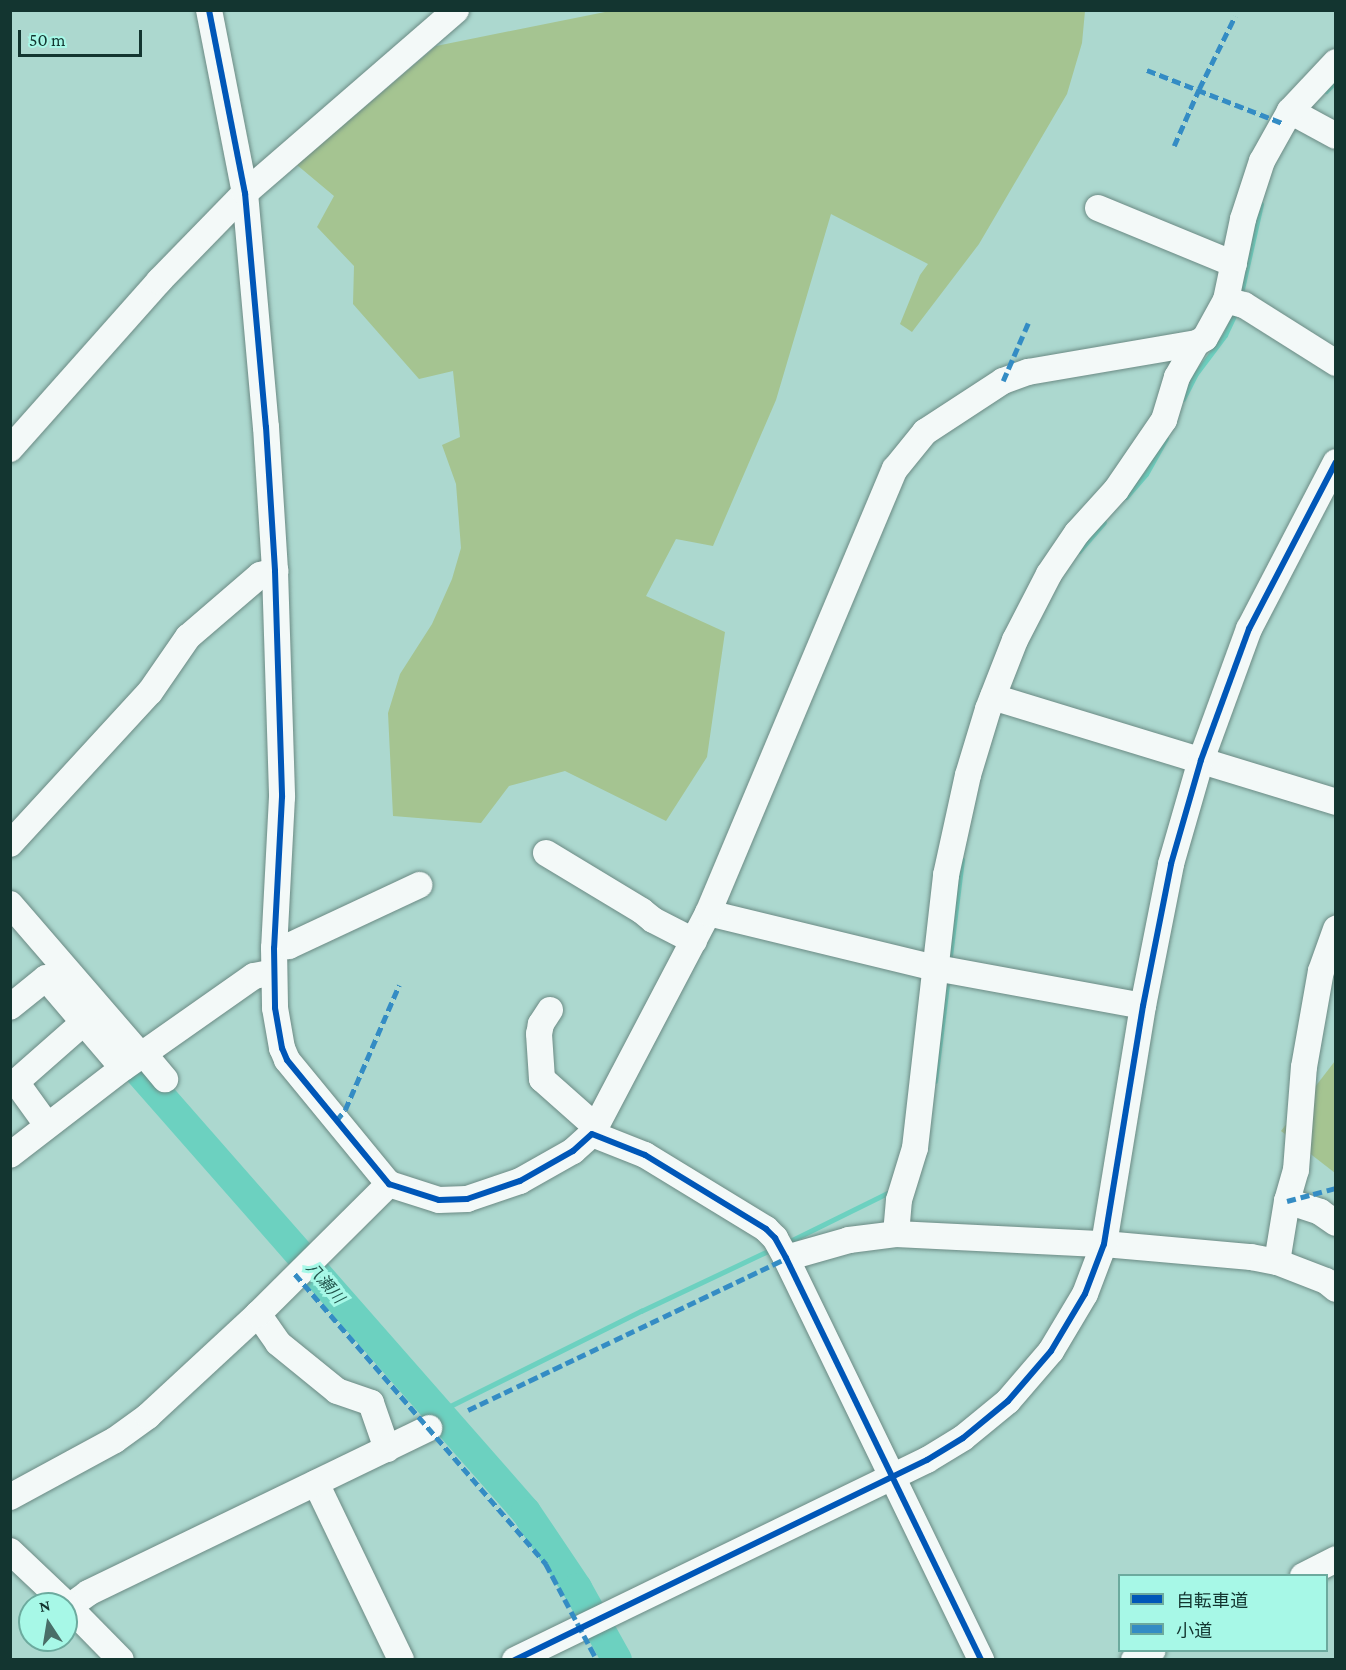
<!DOCTYPE html>
<html>
<head>
<meta charset="utf-8">
<style>
  body { margin:0 }
  #map { position:relative; width:1346px; height:1670px; overflow:hidden; background:#acd8cf; font-family:"Crimson Pro","Noto Sans JP",serif }
  div>[style] { position:absolute }
  [style*='--x'] { left:calc(var(--x)*1px); top:calc(var(--y)*1px); width:calc(var(--w)*1px); rotate:calc(var(--a)*1deg) }
  .green>* { inset:0; background:#a5c491 }
  .stream>* { height:5px; margin:-2.5px; padding:0 2.5px; transform-origin:2.5px; border-radius:2.5px; background:#6cd1c0 }
  .river>* { height:30px; margin:-15px; padding:0 15px; transform-origin:15px; border-radius:15px; background:#6cd1c0 }
  .roads { filter:drop-shadow(0 0 2px #6b8a84) drop-shadow(0 0 2px #6b8a84) }
  .minor>* { height:26px; margin:-13px; padding:0 13px; transform-origin:13px; border-radius:13px; background:#f3f9f8 }
  .quiet>* { height:4.5px; margin-top:-2.25px; transform-origin:0; background:repeating-linear-gradient(90deg,#348cc4 0 9px,transparent 0 13.5px) }
  .cycleway>* { height:6px; margin:-3px; padding:0 3px; transform-origin:3px; border-radius:3px; background:#0057b8 }
  span { translate:-50% -50%; white-space:nowrap; text-align:center; line-height:1.15; -webkit-text-stroke:6px #a7f8e7; paint-order:stroke }
  .water-label { font-size:16px; color:#22564d; font-style:italic }
  .frame { position:absolute; inset:0; border:12px solid #133530; pointer-events:none }
  .legend { position:absolute; left:1118px; top:1574px; width:210px; height:78px; box-sizing:border-box; background:#a7f8e7; border:2px solid #6caa9e; margin:0; padding:8px 10px; list-style:none; font-size:18px; color:#133530 }
  .legend li { display:flex; align-items:center; gap:12px; height:30px }
  .legend b { width:30px; border:2px solid #6caa9e }
  .north { position:absolute; left:18px; top:1592px; width:60px; height:60px; box-sizing:border-box; background:#a7f8e7; border:2px solid #6caa9e; border-radius:50%; rotate:348deg; font-size:16px; font-weight:700; line-height:24px; text-align:center; color:#133530 }
  .north::after { content:''; display:block; margin:auto; width:21px; height:27px; background:#496e68; clip-path:polygon(50% 0,100% 100%,50% 72%,0 100%) }
  .scale { position:absolute; left:18px; top:30px; width:124px; height:27px; box-sizing:border-box; border:3px solid #133530; border-top:0; padding-left:8px; font-size:18px; line-height:21px; white-space:nowrap; color:#133530; -webkit-text-stroke:4px #a7f8e7; paint-order:stroke }
</style>
</head>
<body>
<div id="map">
  <div class="green">
    <i style="clip-path:polygon(610px 11px,1085px 11px,1082px 43px,1067px 94px,979px 244px,912px 332px,900px 324px,920px 275px,928px 264px,831px 214px,776px 400px,713px 546px,676px 539px,646px 596px,725px 632px,707px 757px,666px 821px,565px 771px,509px 786px,481px 823px,393px 816px,388px 713px,400px 674px,432px 624px,452px 579px,461px 548px,456px 484px,442px 445px,460px 437px,453px 371px,419px 379px,353px 304px,354px 266px,317px 227px,334px 196px,297px 165px,436px 46px)"></i>
    <i style="clip-path:polygon(1335px 1061px,1335px 1173px,1281px 1131px)"></i>
  </div>
  <div class="stream">
    <i style="--x:1326;--y:91;--w:14;--a:-45"></i>
    <i style="--x:1242;--y:289;--w:87;--a:-77.4"></i>
    <i style="--x:1183;--y:399;--w:27;--a:-63"></i>
    <i style="--x:1195;--y:375;--w:50;--a:-53.1"></i>
    <i style="--x:1225;--y:335;--w:23;--a:-65"></i>
    <i style="--x:1126;--y:497;--w:30;--a:-49"></i>
    <i style="--x:1146;--y:474;--w:41;--a:-60.9"></i>
    <i style="--x:1079;--y:551;--w:38;--a:-49"></i>
    <i style="--x:949;--y:964;--w:105;--a:-82.9"></i>
    <i style="--x:935;--y:1081;--w:105;--a:-82.9"></i>
    <i style="--x:790;--y:1241;--w:108;--a:-26.3"></i>
    <i style="--x:438;--y:1412;--w:227;--a:-26.5"></i>
    <i style="--x:641;--y:1311;--w:140;--a:-25.3"></i>
  </div>
  <div class="river">
    <i style="--x:114;--y:1043;--w:624;--a:48.7"></i>
    <i style="--x:526;--y:1512;--w:92;--a:56.1"></i>
    <i style="--x:577;--y:1588;--w:82;--a:60.9"></i>
  </div>
  <div class="roads">
    <div class="minor">
      <i style="--x:209;--y:10;--w:187;--a:78.9"></i>
      <i style="--x:245;--y:193;--w:235;--a:84.9"></i>
      <i style="--x:266;--y:427;--w:144;--a:86.4"></i>
      <i style="--x:275;--y:571;--w:226;--a:88.2"></i>
      <i style="--x:282;--y:797;--w:151;--a:93"></i>
      <i style="--x:274;--y:948;--w:60;--a:89"></i>
      <i style="--x:275;--y:1008;--w:41;--a:80.1"></i>
      <i style="--x:282;--y:1048;--w:13;--a:67"></i>
      <i style="--x:287;--y:1060;--w:161;--a:50.6"></i>
      <i style="--x:389;--y:1184;--w:52;--a:17.7"></i>
      <i style="--x:439;--y:1200;--w:28;--a:-2"></i>
      <i style="--x:467;--y:1199;--w:56;--a:-18.8"></i>
      <i style="--x:520;--y:1181;--w:61;--a:-29.5"></i>
      <i style="--x:573;--y:1151;--w:25;--a:-42"></i>
      <i style="--x:592;--y:1134;--w:57;--a:21.6"></i>
      <i style="--x:645;--y:1155;--w:142;--a:31.4"></i>
      <i style="--x:766;--y:1229;--w:13;--a:45"></i>
      <i style="--x:775;--y:1238;--w:23;--a:61"></i>
      <i style="--x:786;--y:1258;--w:447;--a:64.1"></i>
      <i style="--x:1290;--y:111;--w:52;--a:28.5"></i>
      <i style="--x:1098;--y:208;--w:147;--a:22.4"></i>
      <i style="--x:1226;--y:300;--w:19;--a:16"></i>
      <i style="--x:1244;--y:305;--w:109;--a:32.2"></i>
      <i style="--x:10;--y:449;--w:225;--a:-48.4"></i>
      <i style="--x:159;--y:281;--w:123;--a:-45.7"></i>
      <i style="--x:245;--y:193;--w:279;--a:-40.9"></i>
      <i style="--x:993;--y:697;--w:359;--a:17"></i>
      <i style="--x:10;--y:844;--w:207;--a:-47.4"></i>
      <i style="--x:150;--y:692;--w:67;--a:-55.4"></i>
      <i style="--x:188;--y:637;--w:95;--a:-40.7"></i>
      <i style="--x:260;--y:575;--w:16;--a:-15"></i>
      <i style="--x:546;--y:853;--w:112;--a:31.1"></i>
      <i style="--x:642;--y:911;--w:14;--a:39"></i>
      <i style="--x:653;--y:920;--w:46;--a:27.1"></i>
      <i style="--x:10;--y:904;--w:194;--a:49.2"></i>
      <i style="--x:137;--y:1051;--w:8;--a:23"></i>
      <i style="--x:144;--y:1054;--w:33;--a:50"></i>
      <i style="--x:708;--y:913;--w:235;--a:13.6"></i>
      <i style="--x:936;--y:968;--w:210;--a:10.4"></i>
      <i style="--x:274;--y:948;--w:15;--a:-8"></i>
      <i style="--x:289;--y:946;--w:144;--a:-25.1"></i>
      <i style="--x:10;--y:1007;--w:46;--a:-38.9"></i>
      <i style="--x:46;--y:978;--w:118;--a:49.5"></i>
      <i style="--x:550;--y:1010;--w:17;--a:123"></i>
      <i style="--x:541;--y:1024;--w:10;--a:101"></i>
      <i style="--x:539;--y:1034;--w:45;--a:86.2"></i>
      <i style="--x:542;--y:1079;--w:72;--a:41.6"></i>
      <i style="--x:47;--y:1125;--w:53;--a:-125.8"></i>
      <i style="--x:16;--y:1082;--w:89;--a:-41.4"></i>
      <i style="--x:592;--y:1134;--w:250;--a:-62.3"></i>
      <i style="--x:708;--y:913;--w:482;--a:-67.2"></i>
      <i style="--x:895;--y:469;--w:48;--a:-51"></i>
      <i style="--x:925;--y:432;--w:93;--a:-33.2"></i>
      <i style="--x:1003;--y:381;--w:27;--a:-20"></i>
      <i style="--x:1028;--y:372;--w:171;--a:-9.7"></i>
      <i style="--x:1197;--y:343;--w:9;--a:-32"></i>
      <i style="--x:1205;--y:338;--w:43;--a:-61.1"></i>
      <i style="--x:1226;--y:300;--w:83;--a:-78.1"></i>
      <i style="--x:1243;--y:219;--w:61;--a:-71.9"></i>
      <i style="--x:1262;--y:161;--w:57;--a:-60.8"></i>
      <i style="--x:1290;--y:111;--w:67;--a:-46.8"></i>
      <i style="--x:10;--y:1155;--w:143;--a:-37.6"></i>
      <i style="--x:123;--y:1068;--w:160;--a:-35.1"></i>
      <i style="--x:254;--y:976;--w:20;--a:-11"></i>
      <i style="--x:1287;--y:1201;--w:35;--a:18"></i>
      <i style="--x:1320;--y:1212;--w:19;--a:35"></i>
      <i style="--x:896;--y:1234;--w:34;--a:-85"></i>
      <i style="--x:899;--y:1200;--w:54;--a:-72.9"></i>
      <i style="--x:915;--y:1148;--w:275;--a:-83.5"></i>
      <i style="--x:946;--y:875;--w:102;--a:-77.6"></i>
      <i style="--x:968;--y:775;--w:69;--a:-73.1"></i>
      <i style="--x:988;--y:709;--w:74;--a:-68.6"></i>
      <i style="--x:1015;--y:640;--w:74;--a:-62.7"></i>
      <i style="--x:1049;--y:574;--w:50;--a:-55.7"></i>
      <i style="--x:1077;--y:533;--w:58;--a:-47.8"></i>
      <i style="--x:1116;--y:490;--w:85;--a:-55.6"></i>
      <i style="--x:1164;--y:420;--w:45;--a:-73.2"></i>
      <i style="--x:1177;--y:377;--w:39;--a:-60"></i>
      <i style="--x:786;--y:1258;--w:66;--a:-15.9"></i>
      <i style="--x:849;--y:1240;--w:47;--a:-7.3"></i>
      <i style="--x:896;--y:1234;--w:208;--a:2.8"></i>
      <i style="--x:1104;--y:1244;--w:148;--a:5.1"></i>
      <i style="--x:1251;--y:1257;--w:26;--a:11"></i>
      <i style="--x:1277;--y:1262;--w:53;--a:21.2"></i>
      <i style="--x:1326;--y:1281;--w:13;--a:39"></i>
      <i style="--x:1277;--y:1262;--w:62;--a:-80.7"></i>
      <i style="--x:1287;--y:1201;--w:32;--a:-74"></i>
      <i style="--x:1296;--y:1170;--w:103;--a:-85.6"></i>
      <i style="--x:1304;--y:1067;--w:97;--a:-80"></i>
      <i style="--x:1321;--y:971;--w:45;--a:-70.3"></i>
      <i style="--x:258;--y:1314;--w:35;--a:55"></i>
      <i style="--x:278;--y:1343;--w:76;--a:39.1"></i>
      <i style="--x:337;--y:1391;--w:36;--a:19"></i>
      <i style="--x:371;--y:1403;--w:49;--a:70.8"></i>
      <i style="--x:316;--y:1483;--w:196;--a:64.3"></i>
      <i style="--x:10;--y:1497;--w:119;--a:-28.5"></i>
      <i style="--x:115;--y:1440;--w:41;--a:-36"></i>
      <i style="--x:148;--y:1416;--w:150;--a:-42.8"></i>
      <i style="--x:258;--y:1314;--w:185;--a:-44.8"></i>
      <i style="--x:10;--y:1551;--w:77;--a:43.4"></i>
      <i style="--x:1303;--y:1576;--w:37;--a:-27"></i>
      <i style="--x:66;--y:1604;--w:78;--a:45.5"></i>
      <i style="--x:69;--y:1607;--w:24;--a:-36"></i>
      <i style="--x:88;--y:1593;--w:379;--a:-25.8"></i>
      <i style="--x:515;--y:1660;--w:458;--a:-25.9"></i>
      <i style="--x:927;--y:1460;--w:42;--a:-31.4"></i>
      <i style="--x:963;--y:1438;--w:58;--a:-39.4"></i>
      <i style="--x:1008;--y:1401;--w:66;--a:-49.3"></i>
      <i style="--x:1051;--y:1351;--w:66;--a:-59.2"></i>
      <i style="--x:1085;--y:1294;--w:53;--a:-69.2"></i>
      <i style="--x:1104;--y:1244;--w:241;--a:-80.7"></i>
      <i style="--x:1143;--y:1006;--w:145;--a:-78.8"></i>
      <i style="--x:1171;--y:864;--w:108;--a:-73.9"></i>
      <i style="--x:1201;--y:760;--w:140;--a:-69.9"></i>
      <i style="--x:1249;--y:629;--w:188;--a:-62.5"></i>
      <i style="--x:1134;--y:1660;--w:21;--a:-28"></i>
    </div>
  </div>
  <div class="quiet">
    <i style="--x:1147;--y:70;--w:145;--a:21.4"></i>
    <i style="--x:1174;--y:146;--w:62;--a:-66.3"></i>
    <i style="--x:1199;--y:89;--w:81;--a:-63.7"></i>
    <i style="--x:1003;--y:381;--w:65;--a:-66.6"></i>
    <i style="--x:336;--y:1121;--w:14;--a:-51"></i>
    <i style="--x:345;--y:1110;--w:136;--a:-66.6"></i>
    <i style="--x:1287;--y:1201;--w:51;--a:-14.9"></i>
    <i style="--x:295;--y:1274;--w:384;--a:49.1"></i>
    <i style="--x:546;--y:1564;--w:109;--a:62"></i>
    <i style="--x:468;--y:1410;--w:352;--a:-25.5"></i>
  </div>
  <div class="cycleway">
    <i style="--x:209;--y:10;--w:187;--a:78.9"></i>
    <i style="--x:245;--y:193;--w:235;--a:84.9"></i>
    <i style="--x:266;--y:427;--w:144;--a:86.4"></i>
    <i style="--x:275;--y:571;--w:226;--a:88.2"></i>
    <i style="--x:282;--y:797;--w:151;--a:93"></i>
    <i style="--x:274;--y:948;--w:60;--a:89"></i>
    <i style="--x:275;--y:1008;--w:41;--a:80.1"></i>
    <i style="--x:282;--y:1048;--w:13;--a:67"></i>
    <i style="--x:287;--y:1060;--w:161;--a:50.6"></i>
    <i style="--x:389;--y:1184;--w:52;--a:17.7"></i>
    <i style="--x:439;--y:1200;--w:28;--a:-2"></i>
    <i style="--x:467;--y:1199;--w:56;--a:-18.8"></i>
    <i style="--x:520;--y:1181;--w:61;--a:-29.5"></i>
    <i style="--x:573;--y:1151;--w:25;--a:-42"></i>
    <i style="--x:592;--y:1134;--w:57;--a:21.6"></i>
    <i style="--x:645;--y:1155;--w:142;--a:31.4"></i>
    <i style="--x:766;--y:1229;--w:13;--a:45"></i>
    <i style="--x:775;--y:1238;--w:23;--a:61"></i>
    <i style="--x:786;--y:1258;--w:447;--a:64.1"></i>
    <i style="--x:515;--y:1660;--w:458;--a:-25.9"></i>
    <i style="--x:927;--y:1460;--w:42;--a:-31.4"></i>
    <i style="--x:963;--y:1438;--w:58;--a:-39.4"></i>
    <i style="--x:1008;--y:1401;--w:66;--a:-49.3"></i>
    <i style="--x:1051;--y:1351;--w:66;--a:-59.2"></i>
    <i style="--x:1085;--y:1294;--w:53;--a:-69.2"></i>
    <i style="--x:1104;--y:1244;--w:241;--a:-80.7"></i>
    <i style="--x:1143;--y:1006;--w:145;--a:-78.8"></i>
    <i style="--x:1171;--y:864;--w:108;--a:-73.9"></i>
    <i style="--x:1201;--y:760;--w:140;--a:-69.9"></i>
    <i style="--x:1249;--y:629;--w:188;--a:-62.5"></i>
  </div>
  <div class="water-label">
    <span style="left:325px;top:1283px;rotate:49deg">八瀬川</span>
  </div>
  <div class="frame"></div>
  <ul class="legend">
  <li><b style="height:8px;background:#0057b8"></b>自転車道</li>
  <li><b style="height:8px;background:#348cc4"></b>小道</li>
  </ul>
  <div class="north">N</div>
  <div class="scale">50 m</div>
</div>
</body>
</html>
